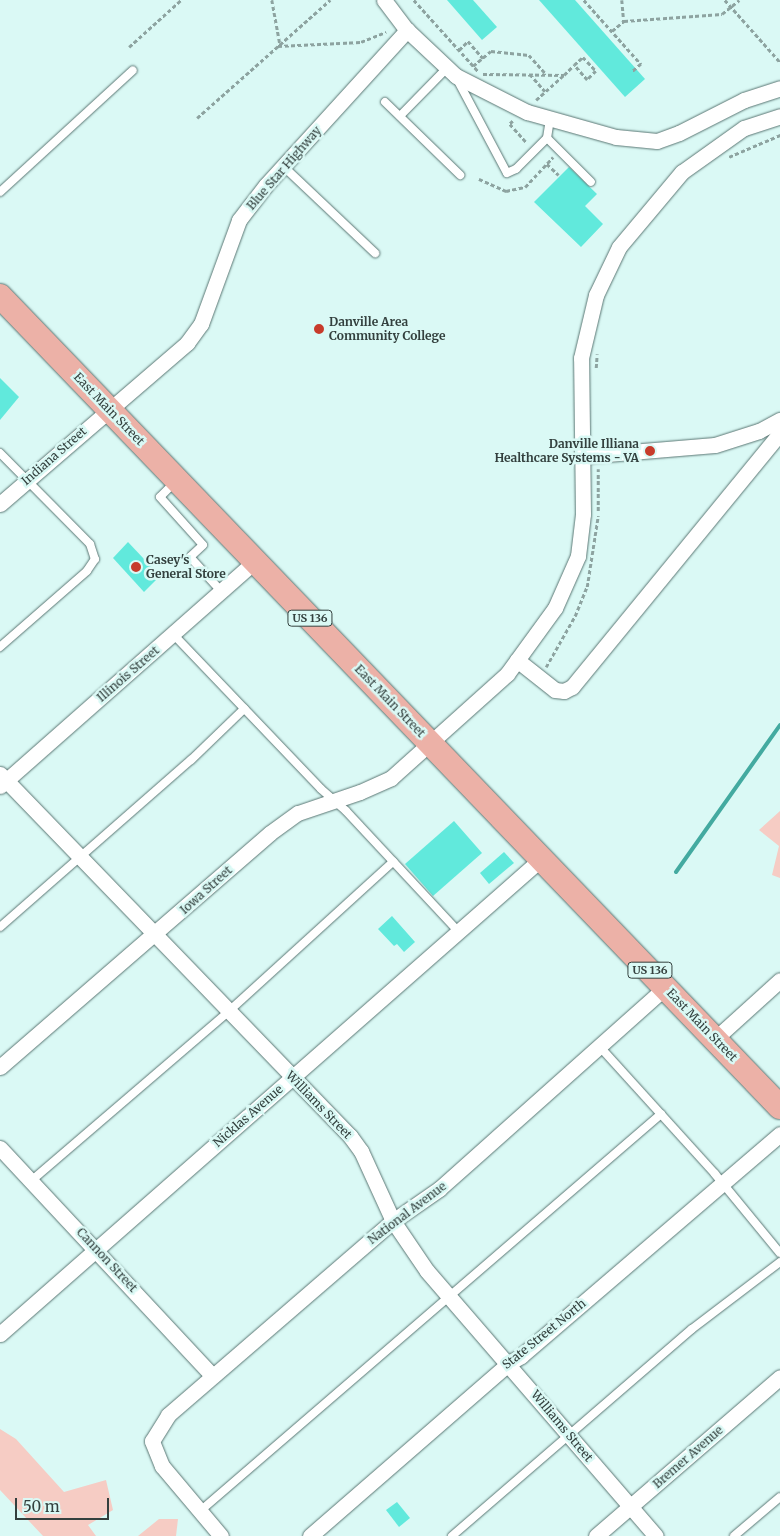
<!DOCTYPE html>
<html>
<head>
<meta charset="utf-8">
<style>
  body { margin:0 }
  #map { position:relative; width:780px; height:1536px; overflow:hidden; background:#daf9f5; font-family:Merriweather,serif }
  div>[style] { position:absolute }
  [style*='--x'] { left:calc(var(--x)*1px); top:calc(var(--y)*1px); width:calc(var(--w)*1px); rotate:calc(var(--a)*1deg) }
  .green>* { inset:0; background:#f6ccc4 }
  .stream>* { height:4px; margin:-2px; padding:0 2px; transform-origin:2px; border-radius:2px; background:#43aaa0 }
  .building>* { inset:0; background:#61e9dc }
  .path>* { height:2.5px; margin-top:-1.25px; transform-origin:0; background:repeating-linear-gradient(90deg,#8da3a0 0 4px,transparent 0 6.5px) }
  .roads { filter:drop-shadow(0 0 1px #5a7673) drop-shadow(0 0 1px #5a7673) }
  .lane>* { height:8px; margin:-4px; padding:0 4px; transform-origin:4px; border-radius:4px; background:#fff }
  .street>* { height:15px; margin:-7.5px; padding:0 7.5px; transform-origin:7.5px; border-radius:7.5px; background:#fff }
  .primary>* { height:24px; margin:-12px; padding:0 12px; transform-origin:12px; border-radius:12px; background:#ecb1a7 }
  .dots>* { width:14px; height:14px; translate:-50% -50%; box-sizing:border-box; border:2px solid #daf9f5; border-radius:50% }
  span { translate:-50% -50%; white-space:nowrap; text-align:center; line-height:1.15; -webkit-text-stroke:5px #daf9f5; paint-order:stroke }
  .shield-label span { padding:1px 4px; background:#daf9f5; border:1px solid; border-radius:4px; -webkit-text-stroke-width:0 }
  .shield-label { font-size:11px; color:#33403e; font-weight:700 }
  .street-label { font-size:12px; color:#33403e }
  .poi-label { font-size:12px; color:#33403e; font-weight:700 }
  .left { translate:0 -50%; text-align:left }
  .right { translate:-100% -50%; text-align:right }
  .scale { position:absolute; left:15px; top:1498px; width:94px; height:22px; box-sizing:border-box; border:2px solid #33403e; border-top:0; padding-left:6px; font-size:15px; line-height:18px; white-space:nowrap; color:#33403e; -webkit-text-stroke:4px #daf9f5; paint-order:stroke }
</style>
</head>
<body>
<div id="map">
  <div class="green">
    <i style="clip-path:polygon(780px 811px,780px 878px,772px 875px,779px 846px,759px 830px)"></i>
    <i style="clip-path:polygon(0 1429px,16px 1439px,64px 1492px,106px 1480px,113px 1510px,88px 1525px,96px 1536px,43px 1536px,0 1490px)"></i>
    <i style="clip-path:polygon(159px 1519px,178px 1519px,176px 1536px,138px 1536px)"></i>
  </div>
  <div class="stream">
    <i style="--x:676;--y:872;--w:180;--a:-54.7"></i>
  </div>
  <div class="building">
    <i style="clip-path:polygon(447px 0,473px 0,497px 27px,482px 40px)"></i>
    <i style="clip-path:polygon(539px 0,575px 0,645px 79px,625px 97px)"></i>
    <i style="clip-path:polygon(569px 167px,597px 194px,585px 206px,603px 224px,581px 247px,534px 202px)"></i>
    <i style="clip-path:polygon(0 378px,19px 397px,0 420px)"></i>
    <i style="clip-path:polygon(128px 542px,160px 576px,144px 592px,113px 558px)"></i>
    <i style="clip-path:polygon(454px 821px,482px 853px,433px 896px,405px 864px)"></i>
    <i style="clip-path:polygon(504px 852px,514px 863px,489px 884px,480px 873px)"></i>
    <i style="clip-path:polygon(392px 916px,415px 942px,404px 952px,397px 944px,394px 946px,378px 929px)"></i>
    <i style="clip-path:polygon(397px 1502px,410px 1518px,399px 1527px,386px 1510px)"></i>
  </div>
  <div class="path">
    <i style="--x:272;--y:0;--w:45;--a:79.7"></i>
    <i style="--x:414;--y:0;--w:96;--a:48"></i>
    <i style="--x:584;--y:0;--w:86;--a:48.3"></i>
    <i style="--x:641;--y:64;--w:11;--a:139"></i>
    <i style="--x:622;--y:0;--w:21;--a:85"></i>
    <i style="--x:624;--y:21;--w:98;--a:-4.1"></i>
    <i style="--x:722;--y:14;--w:22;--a:-39"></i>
    <i style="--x:725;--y:0;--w:83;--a:48.4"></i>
    <i style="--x:612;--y:31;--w:16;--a:-40"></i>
    <i style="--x:278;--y:46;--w:83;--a:-2.8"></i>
    <i style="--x:361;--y:42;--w:27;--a:-22"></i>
    <i style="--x:129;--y:47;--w:70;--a:-42.1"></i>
    <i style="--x:459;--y:50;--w:13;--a:-45"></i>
    <i style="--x:468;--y:41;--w:23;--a:49"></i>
    <i style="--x:473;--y:66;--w:23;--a:-40"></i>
    <i style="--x:491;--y:51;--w:38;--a:6"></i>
    <i style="--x:529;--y:55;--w:25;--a:48"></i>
    <i style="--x:483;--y:74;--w:81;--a:0.7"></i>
    <i style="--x:530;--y:74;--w:23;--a:49"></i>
    <i style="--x:536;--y:100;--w:38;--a:-42"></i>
    <i style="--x:564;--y:75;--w:14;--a:-45"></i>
    <i style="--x:574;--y:65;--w:12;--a:-42"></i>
    <i style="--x:583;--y:57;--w:19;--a:47"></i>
    <i style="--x:596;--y:71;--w:13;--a:135"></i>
    <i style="--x:587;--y:80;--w:20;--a:-131"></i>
    <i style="--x:197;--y:118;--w:178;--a:-41.6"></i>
    <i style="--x:513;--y:121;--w:4;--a:135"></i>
    <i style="--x:510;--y:124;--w:25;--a:48"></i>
    <i style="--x:729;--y:157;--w:56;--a:-23.3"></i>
    <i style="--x:547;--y:164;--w:16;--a:43"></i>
    <i style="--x:479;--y:179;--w:30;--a:24"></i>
    <i style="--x:506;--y:191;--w:19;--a:-12"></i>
    <i style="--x:525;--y:187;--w:41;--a:-47"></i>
    <i style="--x:596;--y:368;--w:14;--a:-86"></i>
    <i style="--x:598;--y:511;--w:42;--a:-90"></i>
    <i style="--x:546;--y:667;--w:59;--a:-60.4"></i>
    <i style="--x:575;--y:616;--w:31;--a:-68"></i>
    <i style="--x:587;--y:587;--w:72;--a:-81.2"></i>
  </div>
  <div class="roads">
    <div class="lane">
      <i style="--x:457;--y:79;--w:106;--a:62"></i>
      <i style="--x:507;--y:173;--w:10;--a:-24"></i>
      <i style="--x:516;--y:169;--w:44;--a:-45"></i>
      <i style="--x:547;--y:138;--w:18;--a:-81"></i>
      <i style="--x:385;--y:102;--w:105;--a:44.2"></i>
      <i style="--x:400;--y:116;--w:67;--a:-45.6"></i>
      <i style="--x:547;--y:138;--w:62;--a:45"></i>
      <i style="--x:283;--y:166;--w:127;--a:43.4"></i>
      <i style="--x:0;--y:192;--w:180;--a:-42.5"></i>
      <i style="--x:0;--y:453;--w:128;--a:45.3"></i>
      <i style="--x:90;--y:544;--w:16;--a:72"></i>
      <i style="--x:95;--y:559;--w:14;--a:124"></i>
      <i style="--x:87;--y:571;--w:116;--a:138.9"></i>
      <i style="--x:175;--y:482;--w:21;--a:135"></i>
      <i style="--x:160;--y:497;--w:64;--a:48.1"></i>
      <i style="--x:203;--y:545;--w:18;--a:137"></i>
      <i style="--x:190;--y:557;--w:46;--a:47.6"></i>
      <i style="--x:173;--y:634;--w:214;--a:46.3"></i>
      <i style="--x:321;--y:789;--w:33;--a:41"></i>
      <i style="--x:346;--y:811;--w:164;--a:47"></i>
      <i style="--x:0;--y:927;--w:254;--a:-41.2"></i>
      <i style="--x:191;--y:760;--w:74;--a:-43.9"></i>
      <i style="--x:600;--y:1047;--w:171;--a:47.8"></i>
      <i style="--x:715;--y:1174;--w:102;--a:50.6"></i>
      <i style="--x:31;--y:1181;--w:261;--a:-40.6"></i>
      <i style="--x:229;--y:1011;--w:222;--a:-42.3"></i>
      <i style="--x:199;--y:1512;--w:610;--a:-40.74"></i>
      <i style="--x:452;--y:1536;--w:317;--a:-40.8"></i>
      <i style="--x:692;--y:1329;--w:111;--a:-37.3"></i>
      <i style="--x:734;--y:1536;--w:60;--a:-40.3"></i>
    </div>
    <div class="street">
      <i style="--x:384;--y:0;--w:38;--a:53"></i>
      <i style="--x:583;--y:456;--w:132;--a:-4.8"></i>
      <i style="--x:715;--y:445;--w:46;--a:-17.7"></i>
      <i style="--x:759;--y:431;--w:24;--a:-28"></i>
      <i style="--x:0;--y:504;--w:247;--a:-40.7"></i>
      <i style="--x:187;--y:343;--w:24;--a:-54"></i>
      <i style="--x:201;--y:324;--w:111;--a:-69.9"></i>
      <i style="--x:239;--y:220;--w:44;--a:-52.4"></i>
      <i style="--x:266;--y:185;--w:210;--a:-47.7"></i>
      <i style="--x:407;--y:30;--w:67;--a:43.2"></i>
      <i style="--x:456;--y:76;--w:80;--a:26.9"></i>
      <i style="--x:527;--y:112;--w:92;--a:15.7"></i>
      <i style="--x:616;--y:137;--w:41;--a:5.6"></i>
      <i style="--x:657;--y:141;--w:23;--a:-20"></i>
      <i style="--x:679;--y:133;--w:73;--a:-26.9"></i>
      <i style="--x:744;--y:100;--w:38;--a:-18"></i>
      <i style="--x:517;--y:660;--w:48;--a:38.3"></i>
      <i style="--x:555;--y:690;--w:9;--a:6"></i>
      <i style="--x:564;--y:691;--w:9;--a:-27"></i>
      <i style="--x:572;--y:687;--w:328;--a:-50.7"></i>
      <i style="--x:0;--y:774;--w:504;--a:45.97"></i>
      <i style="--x:350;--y:1136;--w:19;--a:54"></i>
      <i style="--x:361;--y:1151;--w:77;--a:65.4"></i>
      <i style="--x:393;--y:1221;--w:60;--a:55.8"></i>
      <i style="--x:427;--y:1271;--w:350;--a:49.2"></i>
      <i style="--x:0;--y:786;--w:340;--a:-41.4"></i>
      <i style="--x:716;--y:1038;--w:86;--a:-42.2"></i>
      <i style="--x:0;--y:1067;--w:357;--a:-40.9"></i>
      <i style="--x:270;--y:833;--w:34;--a:-36"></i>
      <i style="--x:298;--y:813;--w:65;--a:-18.7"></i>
      <i style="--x:360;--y:792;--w:34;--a:-24"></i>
      <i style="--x:391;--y:778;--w:156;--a:-41.9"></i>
      <i style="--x:507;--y:674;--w:82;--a:-54"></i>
      <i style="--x:555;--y:608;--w:57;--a:-66.1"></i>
      <i style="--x:578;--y:556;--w:42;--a:-83.2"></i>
      <i style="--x:583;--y:514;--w:156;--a:-90.7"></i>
      <i style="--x:581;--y:358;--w:65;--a:-76.6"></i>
      <i style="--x:596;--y:295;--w:53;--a:-64.4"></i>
      <i style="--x:619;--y:247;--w:98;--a:-50"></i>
      <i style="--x:682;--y:172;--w:76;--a:-35.4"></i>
      <i style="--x:744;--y:128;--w:38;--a:-18"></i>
      <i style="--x:0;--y:1148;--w:311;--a:47"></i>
      <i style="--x:0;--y:1334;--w:720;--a:-41.28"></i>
      <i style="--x:221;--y:1536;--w:92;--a:-130.1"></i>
      <i style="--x:162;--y:1466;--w:27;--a:-112"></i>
      <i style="--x:152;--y:1441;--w:31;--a:-58"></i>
      <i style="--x:168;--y:1415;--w:297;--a:-40.8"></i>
      <i style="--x:393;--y:1221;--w:56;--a:-34.8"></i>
      <i style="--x:439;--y:1189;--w:304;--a:-41.7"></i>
      <i style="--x:310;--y:1536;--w:264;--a:-41"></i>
      <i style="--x:509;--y:1363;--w:14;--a:-30"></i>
      <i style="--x:521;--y:1356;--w:341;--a:-40.6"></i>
      <i style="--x:596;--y:1536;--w:243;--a:-40.8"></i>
    </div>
    <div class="primary">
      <i style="--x:0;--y:296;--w:1125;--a:46.12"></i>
    </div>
  </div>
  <div class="dots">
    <i style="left:319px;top:329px;background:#c73b2b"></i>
    <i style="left:650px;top:451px;background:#c73b2b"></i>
    <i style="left:136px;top:567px;background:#c73b2b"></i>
  </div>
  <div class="shield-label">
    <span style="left:310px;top:618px">US 136</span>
    <span style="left:650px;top:970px">US 136</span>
  </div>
  <div class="street-label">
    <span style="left:284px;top:168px;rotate:-49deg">Blue Star Highway</span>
    <span style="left:109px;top:409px;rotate:46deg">East Main Street</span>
    <span style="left:54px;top:456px;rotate:-41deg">Indiana Street</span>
    <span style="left:128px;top:674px;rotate:-41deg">Illinois Street</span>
    <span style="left:390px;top:701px;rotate:46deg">East Main Street</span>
    <span style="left:206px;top:890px;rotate:-42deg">Iowa Street</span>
    <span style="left:702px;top:1025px;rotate:46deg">East Main Street</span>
    <span style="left:319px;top:1105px;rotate:46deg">Williams Street</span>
    <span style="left:248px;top:1116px;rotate:-41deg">Nicklas Avenue</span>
    <span style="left:407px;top:1213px;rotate:-37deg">National Avenue</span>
    <span style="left:107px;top:1260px;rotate:47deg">Cannon Street</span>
    <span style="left:544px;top:1334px;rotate:-39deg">State Street North</span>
    <span style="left:562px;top:1426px;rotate:50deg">Williams Street</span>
    <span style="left:688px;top:1457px;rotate:-41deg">Bremer Avenue</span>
  </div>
  <div class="poi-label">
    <span class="left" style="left:329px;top:329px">Danville Area<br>Community College</span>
    <span class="right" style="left:639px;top:451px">Danville Illiana<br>Healthcare Systems - VA</span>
    <span class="left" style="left:146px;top:567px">Casey's<br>General Store</span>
  </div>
  <div class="scale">50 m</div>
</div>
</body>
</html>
